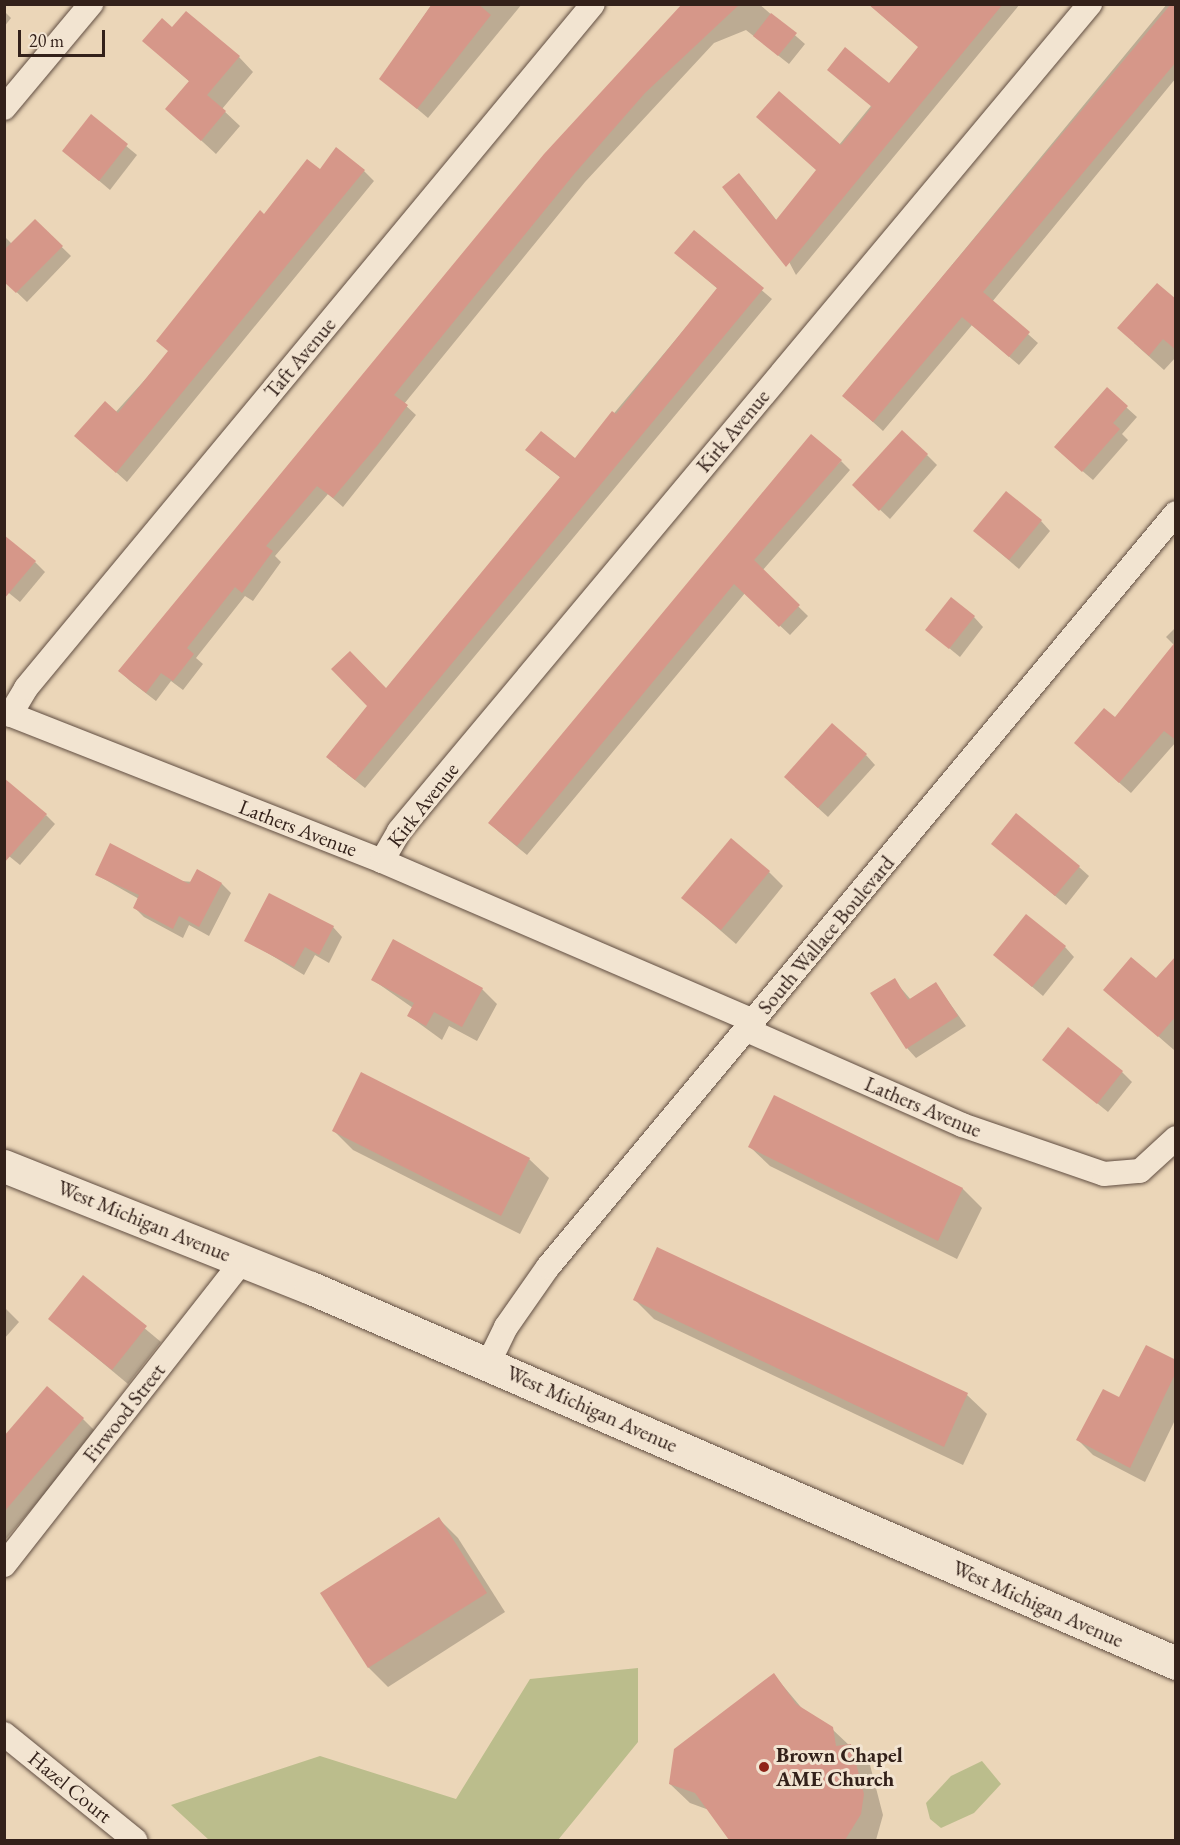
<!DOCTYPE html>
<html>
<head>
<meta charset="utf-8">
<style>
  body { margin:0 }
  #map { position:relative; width:1180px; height:1845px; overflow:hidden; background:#ebd6b8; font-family:"EB Garamond",serif }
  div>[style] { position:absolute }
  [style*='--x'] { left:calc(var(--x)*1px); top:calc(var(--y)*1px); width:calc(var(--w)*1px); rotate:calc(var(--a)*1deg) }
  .green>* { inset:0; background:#bbbd8c }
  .shadow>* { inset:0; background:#0003 }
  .building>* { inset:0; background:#d69789 }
  .roads { filter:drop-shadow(0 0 2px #614e42) drop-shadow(0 0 2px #614e42) }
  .street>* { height:24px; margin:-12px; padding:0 12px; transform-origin:12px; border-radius:12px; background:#f2e4d1 }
  .secondary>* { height:33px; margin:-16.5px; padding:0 16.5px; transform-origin:16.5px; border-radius:16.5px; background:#f2e4d1 }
  .dots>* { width:16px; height:16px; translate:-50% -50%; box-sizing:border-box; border:3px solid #f2e4d1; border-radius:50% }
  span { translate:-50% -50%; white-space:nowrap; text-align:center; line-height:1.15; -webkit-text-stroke:6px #f2e4d1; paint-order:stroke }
  .street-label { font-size:21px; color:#33211a }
  .poi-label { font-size:21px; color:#33211a; font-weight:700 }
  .left { translate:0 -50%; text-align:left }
  .frame { position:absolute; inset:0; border:6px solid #33211a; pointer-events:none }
  .scale { position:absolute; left:18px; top:30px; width:87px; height:27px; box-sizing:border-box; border:3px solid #33211a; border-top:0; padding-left:8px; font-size:18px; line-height:21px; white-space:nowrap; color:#33211a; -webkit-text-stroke:4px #f2e4d1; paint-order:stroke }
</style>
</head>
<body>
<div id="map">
  <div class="green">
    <i style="clip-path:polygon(638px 1668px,638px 1742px,558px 1840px,209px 1840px,171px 1805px,320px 1756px,456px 1799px,530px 1679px)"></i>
    <i style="clip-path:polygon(982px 1761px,1001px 1784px,974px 1813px,941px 1828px,930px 1819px,926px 1803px,951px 1776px)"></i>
  </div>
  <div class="shadow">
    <i style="clip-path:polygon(432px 4px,522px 4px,428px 118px,381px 78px)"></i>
    <i style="clip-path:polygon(683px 4px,759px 4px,805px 44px,789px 64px,746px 30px,714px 43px,585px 182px,404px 404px,416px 415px,343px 507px,328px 494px,275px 556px,281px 562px,253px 601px,245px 596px,196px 658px,203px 664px,183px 690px,171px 681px,156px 701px,130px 681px,120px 671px)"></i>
    <i style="clip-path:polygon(1020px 4px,796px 275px,748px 184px,777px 221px,919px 47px,871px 6px)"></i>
    <i style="clip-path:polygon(1167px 4px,1176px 4px,1176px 78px,992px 302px,1038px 343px,1019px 365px,972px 325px,883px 431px,844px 396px)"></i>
    <i style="clip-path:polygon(4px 11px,11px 18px,4px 27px)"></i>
    <i style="clip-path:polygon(172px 29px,239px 57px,253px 72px,222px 109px,240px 126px,216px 154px,167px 109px,190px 82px,144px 41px)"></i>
    <i style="clip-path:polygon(91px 117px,137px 155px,110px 190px,64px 151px)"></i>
    <i style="clip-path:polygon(320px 171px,364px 171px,374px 181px,127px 482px,86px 445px,170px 352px,265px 216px)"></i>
    <i style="clip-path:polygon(35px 221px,71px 256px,27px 302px,4px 280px,4px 236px,12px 244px)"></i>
    <i style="clip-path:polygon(694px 232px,772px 299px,365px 788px,337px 766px,387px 690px,561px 478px,537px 459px,575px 460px,718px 289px,676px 253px)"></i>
    <i style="clip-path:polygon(1176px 301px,1176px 357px,1164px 370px,1134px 343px)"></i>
    <i style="clip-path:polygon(1107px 390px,1137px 417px,1122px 434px,1128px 440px,1093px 480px,1066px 457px)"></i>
    <i style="clip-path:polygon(927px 455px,937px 465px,890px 519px,854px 485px)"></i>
    <i style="clip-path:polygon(841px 461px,850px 470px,762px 571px,808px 616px,790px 635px,745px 593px,527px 855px,499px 832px,490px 823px)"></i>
    <i style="clip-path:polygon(1041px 521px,1050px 531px,1019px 569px,975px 531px)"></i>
    <i style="clip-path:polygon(35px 562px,45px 572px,20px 602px,4px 589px)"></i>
    <i style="clip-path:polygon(974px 617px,983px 627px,960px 657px,927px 630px)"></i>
    <i style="clip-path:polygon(1176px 627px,1176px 742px,1131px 793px,1087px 754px,1174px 645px,1166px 637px)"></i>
    <i style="clip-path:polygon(866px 755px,875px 765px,828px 817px,795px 787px)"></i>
    <i style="clip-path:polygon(46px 815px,55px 824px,20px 865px,4px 852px)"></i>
    <i style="clip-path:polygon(993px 844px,1079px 867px,1089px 876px,1066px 905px)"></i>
    <i style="clip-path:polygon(769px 872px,783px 886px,736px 944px,683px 898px)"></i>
    <i style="clip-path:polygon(97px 875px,222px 884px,231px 893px,209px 936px,189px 925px,183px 938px,144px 917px,135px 908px,139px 899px)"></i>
    <i style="clip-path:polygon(333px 927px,342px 937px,329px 963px,315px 955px,304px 975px,246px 940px)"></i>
    <i style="clip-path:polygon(1065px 947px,1074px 957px,1043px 996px,995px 955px)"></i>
    <i style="clip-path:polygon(1176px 958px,1176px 1048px,1174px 1050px,1105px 990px,1157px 980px)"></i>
    <i style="clip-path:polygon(373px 980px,482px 989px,497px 1004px,477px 1041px,449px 1026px,442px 1040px,409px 1016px,413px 1008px)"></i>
    <i style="clip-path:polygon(894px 980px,911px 1000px,936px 984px,966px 1026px,916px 1058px,907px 1048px)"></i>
    <i style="clip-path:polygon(1044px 1060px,1122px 1072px,1132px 1082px,1108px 1112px)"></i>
    <i style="clip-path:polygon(775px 1097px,963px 1189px,982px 1208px,957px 1259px,770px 1166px,750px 1147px)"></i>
    <i style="clip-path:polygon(334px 1131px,529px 1159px,549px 1178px,520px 1234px,353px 1150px)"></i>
    <i style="clip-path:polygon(83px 1277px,161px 1342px,128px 1384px,50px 1319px)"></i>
    <i style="clip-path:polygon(635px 1300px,967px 1395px,987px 1414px,963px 1465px,654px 1319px)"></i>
    <i style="clip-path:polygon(4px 1307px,19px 1322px,4px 1339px)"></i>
    <i style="clip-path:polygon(1176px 1362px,1176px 1418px,1145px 1482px,1093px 1455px,1078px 1440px)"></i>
    <i style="clip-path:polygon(83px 1419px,97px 1433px,4px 1541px,4px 1438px)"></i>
    <i style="clip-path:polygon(439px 1519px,458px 1538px,505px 1612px,388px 1687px,369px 1668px,322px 1594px)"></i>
    <i style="clip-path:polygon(774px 1675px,805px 1712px,832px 1729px,870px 1765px,883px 1815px,876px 1840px,731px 1840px,709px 1810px,690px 1803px,670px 1784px)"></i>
  </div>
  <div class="building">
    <i style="clip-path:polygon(432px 4px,478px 4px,491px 15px,417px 109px,379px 79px)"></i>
    <i style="clip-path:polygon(682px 4px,740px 4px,645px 93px,575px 173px,394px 395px,408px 405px,377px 446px,333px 498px,317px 486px,266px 546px,273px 551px,242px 593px,235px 587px,187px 648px,194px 654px,173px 681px,161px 673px,146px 693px,118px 671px,544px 154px)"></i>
    <i style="clip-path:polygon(868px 4px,1003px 4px,786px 267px,722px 187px,739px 173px,776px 220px,816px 170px,756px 117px,779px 91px,841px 145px,872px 107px,827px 70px,845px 47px,889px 83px,918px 47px)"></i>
    <i style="clip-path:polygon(1171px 4px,1176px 4px,1176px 62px,983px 292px,1030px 332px,1009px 357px,962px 317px,873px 422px,842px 396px)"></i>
    <i style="clip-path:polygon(186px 11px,240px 56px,207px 95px,226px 111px,201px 141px,165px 109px,189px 81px,142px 41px,162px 18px,172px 27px)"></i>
    <i style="clip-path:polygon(771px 13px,797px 33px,778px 56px,753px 36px)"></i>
    <i style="clip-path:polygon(91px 114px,128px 144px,99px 181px,62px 151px)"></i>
    <i style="clip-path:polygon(336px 147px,365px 170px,116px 473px,74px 436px,105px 401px,118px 413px,168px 351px,156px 341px,260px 210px,264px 214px,307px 159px,320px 169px)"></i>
    <i style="clip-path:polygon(35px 219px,63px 246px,16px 293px,4px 282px,4px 250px)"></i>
    <i style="clip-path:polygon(694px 230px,764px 288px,355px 780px,326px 757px,367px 706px,331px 669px,350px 651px,386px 688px,560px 477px,525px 450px,541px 431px,575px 458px,612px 411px,616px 414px,717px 288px,674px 253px)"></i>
    <i style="clip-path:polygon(1157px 283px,1176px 299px,1176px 350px,1163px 339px,1149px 356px,1117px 328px)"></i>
    <i style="clip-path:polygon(1107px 387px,1128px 406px,1113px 423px,1120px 429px,1082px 472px,1054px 447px)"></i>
    <i style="clip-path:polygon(902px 430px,928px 454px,879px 511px,852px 485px)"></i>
    <i style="clip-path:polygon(811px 434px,842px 460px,754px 560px,800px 605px,779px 627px,734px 584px,517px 846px,488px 823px)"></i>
    <i style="clip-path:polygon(1006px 491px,1042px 520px,1009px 560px,973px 531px)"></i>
    <i style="clip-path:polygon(4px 535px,36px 561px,4px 599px)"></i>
    <i style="clip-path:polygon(951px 597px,975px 616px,949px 649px,925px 630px)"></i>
    <i style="clip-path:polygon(1176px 641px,1176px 740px,1164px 731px,1119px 783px,1074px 743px,1104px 708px,1115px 717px)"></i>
    <i style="clip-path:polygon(832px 723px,867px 754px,818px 808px,784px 777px)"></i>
    <i style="clip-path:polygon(4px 778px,47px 814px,4px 863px)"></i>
    <i style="clip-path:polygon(1016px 813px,1080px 866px,1055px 896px,991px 844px)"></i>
    <i style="clip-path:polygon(731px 838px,770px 871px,721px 930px,681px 898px)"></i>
    <i style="clip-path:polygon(110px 843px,189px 884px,197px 869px,222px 883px,199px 927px,179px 916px,173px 929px,133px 908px,139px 895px,95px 875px)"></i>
    <i style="clip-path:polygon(269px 893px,334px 926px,319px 955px,305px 947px,294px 967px,244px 941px)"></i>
    <i style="clip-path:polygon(1026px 914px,1066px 946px,1032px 987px,993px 955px)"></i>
    <i style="clip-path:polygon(393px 939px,483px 988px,462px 1027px,434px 1012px,426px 1026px,407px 1016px,414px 1003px,371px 980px)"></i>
    <i style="clip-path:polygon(1176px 956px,1176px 1016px,1158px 1037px,1103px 990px,1131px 957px,1156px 978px)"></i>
    <i style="clip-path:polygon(895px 978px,908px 1000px,936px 982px,958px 1016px,906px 1049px,870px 993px)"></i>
    <i style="clip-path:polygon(1068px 1027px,1123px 1071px,1097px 1104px,1042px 1060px)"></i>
    <i style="clip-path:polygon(361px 1072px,530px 1158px,501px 1216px,332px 1131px)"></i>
    <i style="clip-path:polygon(774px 1095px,963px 1188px,938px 1241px,748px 1147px)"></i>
    <i style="clip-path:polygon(657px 1247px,968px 1393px,944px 1447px,633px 1300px)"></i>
    <i style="clip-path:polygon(83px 1275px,147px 1326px,112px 1370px,48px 1319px)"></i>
    <i style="clip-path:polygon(1146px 1345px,1176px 1360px,1176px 1372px,1130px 1468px,1076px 1440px,1103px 1389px,1119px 1397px)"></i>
    <i style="clip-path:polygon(47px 1386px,84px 1418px,4px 1512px,4px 1436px)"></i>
    <i style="clip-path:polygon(439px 1517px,487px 1593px,368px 1668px,320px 1593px)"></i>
    <i style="clip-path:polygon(774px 1673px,796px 1704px,833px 1727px,836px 1746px,851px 1744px,864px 1794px,861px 1814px,845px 1840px,729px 1840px,695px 1793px,669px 1784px,674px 1749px)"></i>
  </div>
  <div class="roads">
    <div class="street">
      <i style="--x:4;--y:108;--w:136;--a:-50.1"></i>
      <i style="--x:4;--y:712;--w:406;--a:21.5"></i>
      <i style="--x:382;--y:861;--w:405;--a:23.3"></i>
      <i style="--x:10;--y:715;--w:31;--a:-59"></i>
      <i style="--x:26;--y:688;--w:888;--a:-50.34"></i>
      <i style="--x:382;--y:861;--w:34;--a:-60"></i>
      <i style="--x:399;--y:831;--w:1078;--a:-50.12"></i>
      <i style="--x:747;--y:1030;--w:235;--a:23.8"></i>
      <i style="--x:962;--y:1125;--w:150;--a:19"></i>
      <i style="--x:1104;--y:1174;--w:36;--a:-5"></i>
      <i style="--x:1140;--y:1171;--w:49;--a:-42.5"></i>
      <i style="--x:488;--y:1364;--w:41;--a:-64.1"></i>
      <i style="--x:506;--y:1327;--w:73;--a:-55"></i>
      <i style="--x:548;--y:1267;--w:981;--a:-50.21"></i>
      <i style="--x:4;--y:1565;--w:387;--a:-51.9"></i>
      <i style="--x:4;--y:1734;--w:169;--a:39"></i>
    </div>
    <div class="secondary">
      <i style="--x:4;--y:1166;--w:330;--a:21.7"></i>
      <i style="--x:311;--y:1288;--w:943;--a:23.44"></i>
    </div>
  </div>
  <div class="dots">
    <i style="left:764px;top:1767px;background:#8f2418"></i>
  </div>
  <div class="street-label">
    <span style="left:300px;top:358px;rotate:-50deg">Taft Avenue</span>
    <span style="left:733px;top:431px;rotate:-50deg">Kirk Avenue</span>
    <span style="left:423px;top:805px;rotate:-52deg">Kirk Avenue</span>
    <span style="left:298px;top:828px;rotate:21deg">Lathers Avenue</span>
    <span style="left:826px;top:935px;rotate:-50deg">South Wallace Boulevard</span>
    <span style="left:923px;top:1107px;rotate:23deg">Lathers Avenue</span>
    <span style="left:144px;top:1221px;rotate:22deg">West Michigan Avenue</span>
    <span style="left:592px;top:1409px;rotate:24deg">West Michigan Avenue</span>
    <span style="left:124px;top:1413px;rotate:-52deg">Firwood Street</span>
    <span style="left:1038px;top:1604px;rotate:24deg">West Michigan Avenue</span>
    <span style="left:70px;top:1787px;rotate:39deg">Hazel Court</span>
  </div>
  <div class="poi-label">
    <span class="left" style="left:776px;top:1767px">Brown Chapel<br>AME Church</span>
  </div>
  <div class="frame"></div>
  <div class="scale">20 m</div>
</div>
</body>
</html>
